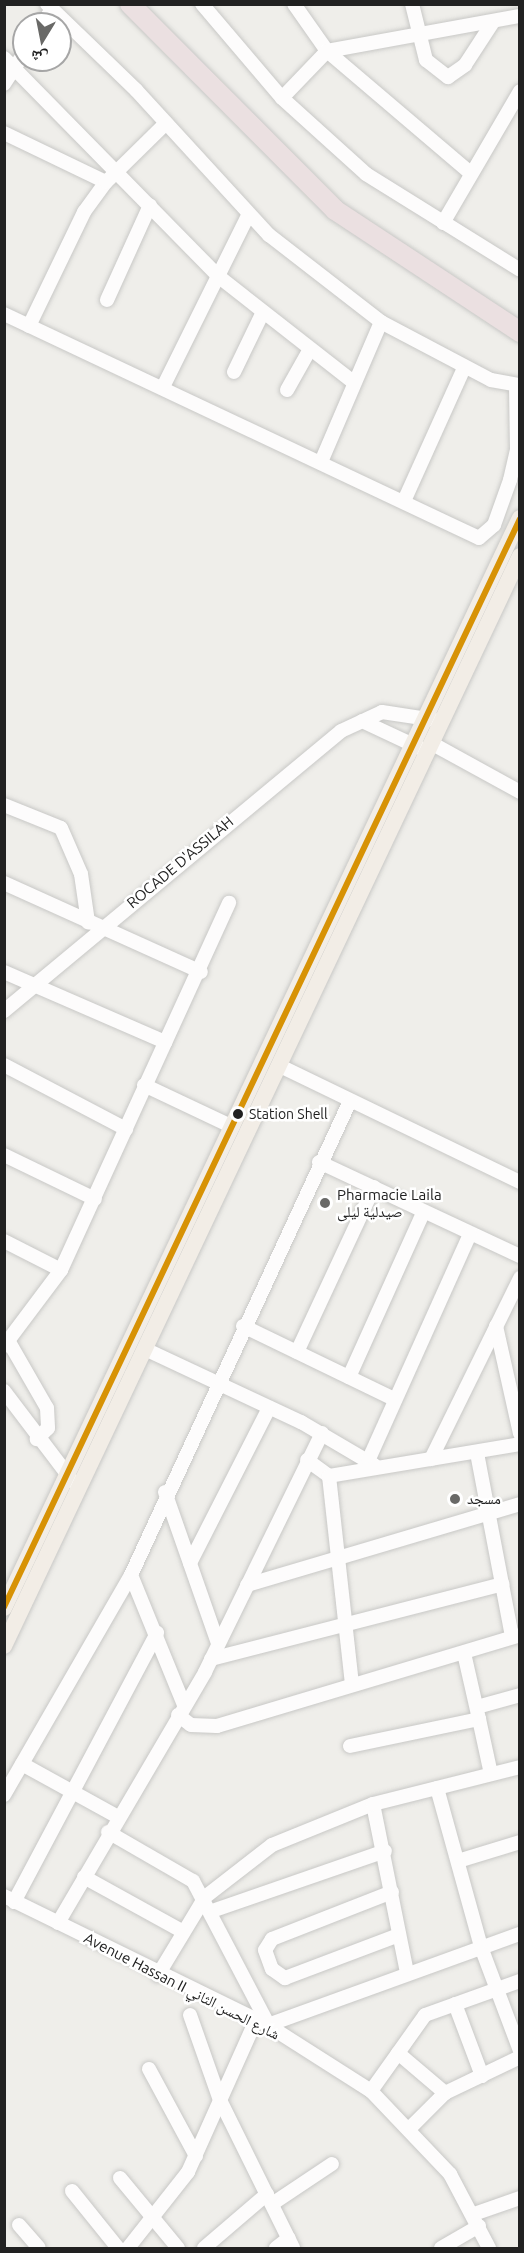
<!DOCTYPE html>
<html>
<head>
<meta charset="utf-8">
<style>
  body { margin:0 }
  #map { position:relative; width:524px; height:2253px; overflow:hidden; background:#efeeea; font-family:Ubuntu,"Noto Naskh Arabic",sans-serif }
  div>[style] { position:absolute }
  [style*='--x'] { left:calc(var(--x)*1px); top:calc(var(--y)*1px); width:calc(var(--w)*1px); rotate:calc(var(--a)*1deg) }
  .roads { filter:drop-shadow(0 0 2px #c8c8c6) drop-shadow(0 0 2px #c8c8c6) }
  .minor>* { height:14px; margin:-7px; padding:0 7px; transform-origin:7px; border-radius:7px; background:#fdfcfc }
  .major>* { height:16px; margin:-8px; padding:0 8px; transform-origin:8px; border-radius:8px; background:#f2ede6 }
  .highway>* { height:20px; margin:-10px; padding:0 10px; transform-origin:10px; border-radius:10px; background:#ebe0e1 }
  .bus-1>* { height:6px; margin:-3px; padding:0 3px; transform-origin:3px; border-radius:3px; background:#d79205 }
  .dots>* { width:16px; height:16px; translate:-50% -50%; box-sizing:border-box; border:3px solid #fff; border-radius:50% }
  span { translate:-50% -50%; white-space:nowrap; text-align:center; line-height:1.15; -webkit-text-stroke:5px #fff; paint-order:stroke }
  .bus-label { font-size:14px; color:#212121 }
  .left { translate:0 -50%; text-align:left }
  .street-label { font-size:15px; color:#212121 }
  .poi-label { font-size:15px; color:#212121 }
  .frame { position:absolute; inset:0; border:6px solid #212121; pointer-events:none }
  .north { position:absolute; left:12px; top:12px; width:60px; height:60px; box-sizing:border-box; background:#fff; border:2px solid #a6a6a6; border-radius:50%; rotate:190deg; font-size:16px; font-weight:700; line-height:24px; text-align:center; color:#212121 }
  .north::after { content:''; display:block; margin:auto; width:21px; height:27px; background:#696967; clip-path:polygon(50% 0,100% 100%,50% 72%,0 100%) }
</style>
</head>
<body>
<div id="map">
  <div class="roads">
    <div class="minor">
      <i style="--x:47;--y:4;--w:124;--a:44"></i>
      <i style="--x:136;--y:90;--w:197;--a:47.5"></i>
      <i style="--x:269;--y:235;--w:142;--a:37.8"></i>
      <i style="--x:381;--y:322;--w:124;--a:27.8"></i>
      <i style="--x:491;--y:380;--w:29;--a:10"></i>
      <i style="--x:202;--y:4;--w:123;--a:49.6"></i>
      <i style="--x:282;--y:98;--w:113;--a:42.1"></i>
      <i style="--x:366;--y:174;--w:181;--a:31.9"></i>
      <i style="--x:294;--y:4;--w:57;--a:54.9"></i>
      <i style="--x:327;--y:51;--w:187;--a:40.4"></i>
      <i style="--x:412;--y:4;--w:58;--a:76"></i>
      <i style="--x:426;--y:60;--w:28;--a:38"></i>
      <i style="--x:448;--y:77;--w:21;--a:-35"></i>
      <i style="--x:465;--y:65;--w:51;--a:-56.9"></i>
      <i style="--x:42;--y:24;--w:18;--a:-56"></i>
      <i style="--x:4;--y:58;--w:305;--a:45.5"></i>
      <i style="--x:218;--y:276;--w:172;--a:38.1"></i>
      <i style="--x:4;--y:84;--w:37;--a:-57"></i>
      <i style="--x:282;--y:98;--w:65;--a:-46.2"></i>
      <i style="--x:327;--y:51;--w:196;--a:-10.3"></i>
      <i style="--x:4;--y:133;--w:113;--a:25.7"></i>
      <i style="--x:443;--y:223;--w:153;--a:-59.7"></i>
      <i style="--x:107;--y:300;--w:104;--a:-65.6"></i>
      <i style="--x:4;--y:314;--w:525;--a:25.25"></i>
      <i style="--x:479;--y:538;--w:20;--a:-41"></i>
      <i style="--x:494;--y:525;--w:48;--a:-70.4"></i>
      <i style="--x:510;--y:480;--w:32;--a:-77"></i>
      <i style="--x:517;--y:449;--w:63;--a:-90.9"></i>
      <i style="--x:29;--y:326;--w:127;--a:-64.2"></i>
      <i style="--x:84;--y:212;--w:37;--a:-54"></i>
      <i style="--x:106;--y:182;--w:84;--a:-44.5"></i>
      <i style="--x:234;--y:372;--w:64;--a:-64.2"></i>
      <i style="--x:163;--y:387;--w:189;--a:-63.6"></i>
      <i style="--x:287;--y:390;--w:45;--a:-60.6"></i>
      <i style="--x:321;--y:462;--w:152;--a:-66.8"></i>
      <i style="--x:404;--y:501;--w:146;--a:-65.7"></i>
      <i style="--x:362;--y:721;--w:64;--a:25"></i>
      <i style="--x:431;--y:743;--w:102;--a:28.8"></i>
      <i style="--x:4;--y:805;--w:61;--a:22"></i>
      <i style="--x:61;--y:828;--w:50;--a:66.5"></i>
      <i style="--x:81;--y:874;--w:49;--a:81.7"></i>
      <i style="--x:4;--y:883;--w:216;--a:24.3"></i>
      <i style="--x:4;--y:972;--w:176;--a:23.5"></i>
      <i style="--x:4;--y:1011;--w:438;--a:-39.7"></i>
      <i style="--x:341;--y:731;--w:45;--a:-24.9"></i>
      <i style="--x:382;--y:712;--w:54;--a:8.6"></i>
      <i style="--x:4;--y:1065;--w:138;--a:27.7"></i>
      <i style="--x:280;--y:1066;--w:267;--a:25.8"></i>
      <i style="--x:144;--y:1085;--w:98;--a:25.3"></i>
      <i style="--x:4;--y:1155;--w:101;--a:25.8"></i>
      <i style="--x:319;--y:1162;--w:222;--a:25.1"></i>
      <i style="--x:4;--y:1241;--w:64;--a:27"></i>
      <i style="--x:61;--y:1270;--w:404;--a:-65.4"></i>
      <i style="--x:243;--y:1326;--w:168;--a:25.8"></i>
      <i style="--x:496;--y:1326;--w:110;--a:77.4"></i>
      <i style="--x:9;--y:1342;--w:76;--a:60.1"></i>
      <i style="--x:47;--y:1408;--w:20;--a:87"></i>
      <i style="--x:48;--y:1428;--w:16;--a:135"></i>
      <i style="--x:4;--y:1346;--w:95;--a:-53.1"></i>
      <i style="--x:147;--y:1350;--w:170;--a:25.1"></i>
      <i style="--x:301;--y:1422;--w:85;--a:30.5"></i>
      <i style="--x:297;--y:1352;--w:182;--a:-65"></i>
      <i style="--x:349;--y:1377;--w:180;--a:-65.7"></i>
      <i style="--x:4;--y:1391;--w:114;--a:52.8"></i>
      <i style="--x:477;--y:1453;--w:187;--a:79.2"></i>
      <i style="--x:431;--y:1459;--w:202;--a:-63.8"></i>
      <i style="--x:307;--y:1460;--w:27;--a:36"></i>
      <i style="--x:329;--y:1476;--w:210;--a:83.7"></i>
      <i style="--x:368;--y:1461;--w:249;--a:-65.8"></i>
      <i style="--x:329;--y:1476;--w:194;--a:-9.5"></i>
      <i style="--x:165;--y:1492;--w:160;--a:70.7"></i>
      <i style="--x:190;--y:1563;--w:174;--a:-63"></i>
      <i style="--x:131;--y:1575;--w:140;--a:67.8"></i>
      <i style="--x:247;--y:1585;--w:285;--a:-16.5"></i>
      <i style="--x:211;--y:1659;--w:301;--a:-14.4"></i>
      <i style="--x:477;--y:1707;--w:45;--a:-15.6"></i>
      <i style="--x:178;--y:1715;--w:16;--a:38"></i>
      <i style="--x:191;--y:1725;--w:26;--a:2"></i>
      <i style="--x:217;--y:1726;--w:316;--a:-16.7"></i>
      <i style="--x:479;--y:1719;--w:56;--a:77.7"></i>
      <i style="--x:350;--y:1746;--w:132;--a:-11.8"></i>
      <i style="--x:479;--y:1719;--w:68;--a:-102.8"></i>
      <i style="--x:22;--y:1764;--w:110;--a:28.9"></i>
      <i style="--x:437;--y:1788;--w:165;--a:74.5"></i>
      <i style="--x:481;--y:1947;--w:111;--a:69.4"></i>
      <i style="--x:4;--y:1795;--w:254;--a:-60"></i>
      <i style="--x:131;--y:1575;--w:522;--a:-65.2"></i>
      <i style="--x:373;--y:1804;--w:172;--a:78.6"></i>
      <i style="--x:108;--y:1832;--w:98;--a:30"></i>
      <i style="--x:193;--y:1881;--w:164;--a:62.3"></i>
      <i style="--x:458;--y:1861;--w:65;--a:-17"></i>
      <i style="--x:84;--y:1877;--w:112;--a:28.9"></i>
      <i style="--x:392;--y:1892;--w:129;--a:158.6"></i>
      <i style="--x:272;--y:1939;--w:13;--a:122"></i>
      <i style="--x:265;--y:1950;--w:20;--a:70"></i>
      <i style="--x:272;--y:1969;--w:16;--a:35"></i>
      <i style="--x:285;--y:1978;--w:122;--a:-20.7"></i>
      <i style="--x:4;--y:1896;--w:295;--a:26.1"></i>
      <i style="--x:269;--y:2026;--w:121;--a:32.5"></i>
      <i style="--x:371;--y:2091;--w:115;--a:46.4"></i>
      <i style="--x:450;--y:2174;--w:84;--a:62.2"></i>
      <i style="--x:14;--y:1902;--w:305;--a:-62"></i>
      <i style="--x:212;--y:1911;--w:183;--a:-19.1"></i>
      <i style="--x:58;--y:1923;--w:291;--a:-59.6"></i>
      <i style="--x:205;--y:1672;--w:266;--a:-63.9"></i>
      <i style="--x:158;--y:1975;--w:91;--a:-58.9"></i>
      <i style="--x:205;--y:1897;--w:85;--a:-37.8"></i>
      <i style="--x:272;--y:1845;--w:109;--a:-22.1"></i>
      <i style="--x:373;--y:1804;--w:152;--a:-14.1"></i>
      <i style="--x:455;--y:2004;--w:77;--a:69.4"></i>
      <i style="--x:190;--y:2015;--w:90;--a:70.6"></i>
      <i style="--x:220;--y:2100;--w:165;--a:63.7"></i>
      <i style="--x:268;--y:2025;--w:268;--a:-19.9"></i>
      <i style="--x:398;--y:2053;--w:62;--a:40.4"></i>
      <i style="--x:149;--y:2069;--w:99;--a:61.6"></i>
      <i style="--x:371;--y:2091;--w:93;--a:-54.6"></i>
      <i style="--x:425;--y:2015;--w:101;--a:-19.7"></i>
      <i style="--x:410;--y:2128;--w:49;--a:-45"></i>
      <i style="--x:445;--y:2093;--w:83;--a:-25.6"></i>
      <i style="--x:120;--y:2178;--w:91;--a:50.4"></i>
      <i style="--x:72;--y:2191;--w:73;--a:51.1"></i>
      <i style="--x:272;--y:2204;--w:72;--a:-33.7"></i>
      <i style="--x:474;--y:2214;--w:49;--a:-19.2"></i>
      <i style="--x:19;--y:2225;--w:30;--a:49"></i>
      <i style="--x:128;--y:2248;--w:97;--a:-51.7"></i>
      <i style="--x:188;--y:2172;--w:167;--a:-65.9"></i>
      <i style="--x:204;--y:2248;--w:83;--a:-40.6"></i>
      <i style="--x:276;--y:2248;--w:16;--a:-38"></i>
      <i style="--x:441;--y:2248;--w:44;--a:-30.1"></i>
    </div>
    <div class="major">
      <i style="--x:4;--y:1608;--w:1206;--a:-64.67"></i>
      <i style="--x:4;--y:1646;--w:1206;--a:-64.67"></i>
    </div>
    <div class="highway">
      <i style="--x:130;--y:4;--w:291;--a:45.1"></i>
      <i style="--x:335;--y:210;--w:222;--a:33.4"></i>
    </div>
  </div>
  <div class="bus-1">
    <i style="--x:4;--y:1607;--w:1204;--a:-64.63"></i>
  </div>
  <div class="dots">
    <i style="left:238px;top:1114px;background:#212121"></i>
    <i style="left:325px;top:1203px;background:#696967"></i>
    <i style="left:455px;top:1499px;background:#696967"></i>
  </div>
  <div class="bus-label">
    <span class="left" style="left:249px;top:1114px">Station Shell</span>
  </div>
  <div class="street-label">
    <span style="left:180px;top:862px;rotate:-40deg">ROCADE D'ASSILAH</span>
    <span style="left:182px;top:1986px;rotate:27deg">Avenue Hassan II شارع الحسن الثاني</span>
  </div>
  <div class="poi-label">
    <span class="left" style="left:337px;top:1203px">Pharmacie Laila<br>صيدلية ليلى</span>
    <span class="left" style="left:467px;top:1499px">مسجد</span>
  </div>
  <div class="frame"></div>
  <div class="north">ش</div>
</div>
</body>
</html>
